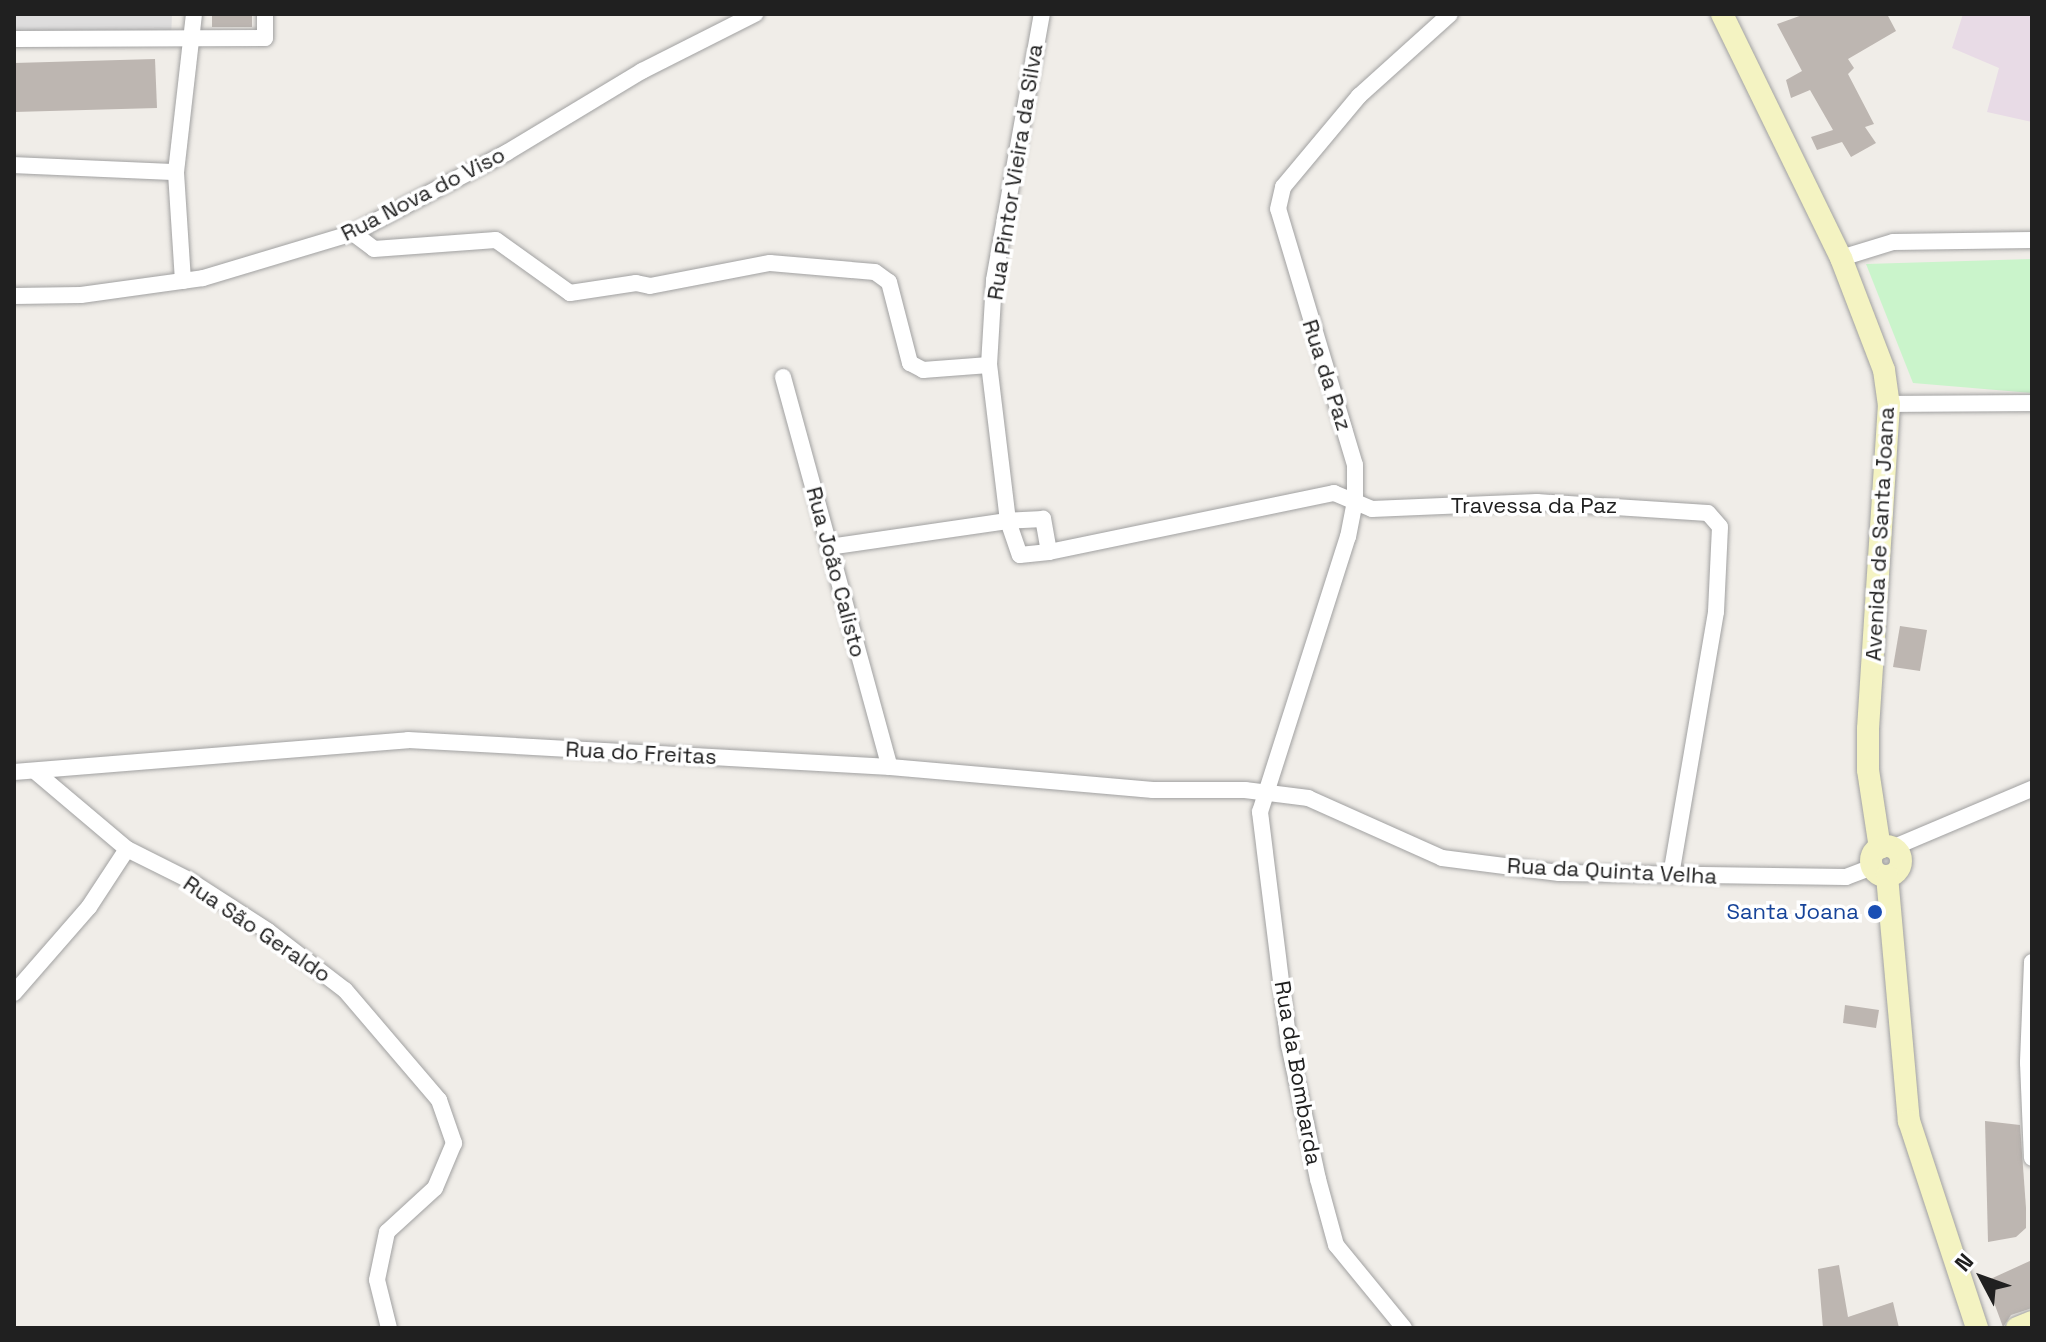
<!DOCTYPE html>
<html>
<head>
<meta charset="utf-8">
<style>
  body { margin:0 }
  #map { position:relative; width:2046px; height:1342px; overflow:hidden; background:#f0ede8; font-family:"Space Grotesk",sans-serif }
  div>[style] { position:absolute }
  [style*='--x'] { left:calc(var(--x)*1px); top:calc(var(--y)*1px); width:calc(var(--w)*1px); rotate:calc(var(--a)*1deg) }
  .residential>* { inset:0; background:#dedddd }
  .industrial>* { inset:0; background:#e8dbe6 }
  .park>* { inset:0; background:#caf4cb }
  .building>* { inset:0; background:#bdb6b1 }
  .roads { filter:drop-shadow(0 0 2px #a1a1a1) drop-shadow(0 0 2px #a1a1a1) }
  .street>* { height:16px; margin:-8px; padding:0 8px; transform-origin:8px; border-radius:8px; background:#fff }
  .secondary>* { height:22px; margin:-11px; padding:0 11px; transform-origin:11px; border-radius:11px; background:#f4f3c2 }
  .secondary>.ring { margin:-11px; padding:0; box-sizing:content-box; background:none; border:22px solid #f4f3c2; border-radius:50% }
  .dots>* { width:22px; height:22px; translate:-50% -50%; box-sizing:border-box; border:4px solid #fff; border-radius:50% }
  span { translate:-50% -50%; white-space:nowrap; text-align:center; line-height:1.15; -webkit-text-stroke:7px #fff; paint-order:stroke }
  .street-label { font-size:22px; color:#202020 }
  .transit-label { font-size:22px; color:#164399 }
  .right { translate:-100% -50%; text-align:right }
  .frame { position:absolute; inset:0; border:16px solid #202020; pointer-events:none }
  .north { position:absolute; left:1942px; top:1238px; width:80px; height:80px; -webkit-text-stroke:6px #fff; paint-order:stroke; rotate:311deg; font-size:22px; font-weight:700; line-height:32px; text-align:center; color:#202020 }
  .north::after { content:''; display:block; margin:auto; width:28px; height:36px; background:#202020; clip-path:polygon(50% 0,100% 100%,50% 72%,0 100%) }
</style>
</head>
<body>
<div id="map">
  <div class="residential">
    <i style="clip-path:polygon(14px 14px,172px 14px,171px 39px,14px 39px)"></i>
  </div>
  <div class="industrial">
    <i style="clip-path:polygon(1963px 14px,2032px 14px,2032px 122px,1987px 112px,1999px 68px,1952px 48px)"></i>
  </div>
  <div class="park">
    <i style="clip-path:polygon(2032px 259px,2032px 393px,1913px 383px,1866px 264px)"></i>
  </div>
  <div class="building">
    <i style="clip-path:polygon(212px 14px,252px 14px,252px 27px,212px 27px)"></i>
    <i style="clip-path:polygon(1805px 14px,1887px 14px,1896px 31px,1848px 59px,1854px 68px,1848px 74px,1874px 124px,1865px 127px,1876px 143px,1851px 157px,1842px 142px,1817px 150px,1811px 137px,1833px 130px,1810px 90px,1791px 98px,1786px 80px,1802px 71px,1777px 24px)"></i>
    <i style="clip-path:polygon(155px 59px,157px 108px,14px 112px,14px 63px)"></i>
    <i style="clip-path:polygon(1900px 626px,1927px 630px,1920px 671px,1893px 667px)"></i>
    <i style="clip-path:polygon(1845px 1005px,1879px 1010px,1876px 1028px,1843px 1023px)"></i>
    <i style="clip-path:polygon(1985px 1121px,2020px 1125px,2026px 1208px,2026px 1228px,2016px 1237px,1988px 1242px)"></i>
    <i style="clip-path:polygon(2032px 1260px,2032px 1308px,2011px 1315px,2003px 1327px,1986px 1281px)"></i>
    <i style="clip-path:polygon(1839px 1265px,1848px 1317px,1893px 1302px,1899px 1328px,1823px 1328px,1818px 1269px)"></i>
  </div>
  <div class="roads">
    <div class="street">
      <i style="--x:14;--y:39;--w:251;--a:-0.2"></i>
      <i style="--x:265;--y:38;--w:24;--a:-90"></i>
      <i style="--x:14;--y:165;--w:162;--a:2.5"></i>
      <i style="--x:353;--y:233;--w:26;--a:37"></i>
      <i style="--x:374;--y:249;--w:122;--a:-4.2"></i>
      <i style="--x:496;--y:240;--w:91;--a:35.6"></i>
      <i style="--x:570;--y:293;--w:67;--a:-8.6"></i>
      <i style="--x:636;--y:283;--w:14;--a:12"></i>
      <i style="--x:650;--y:286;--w:122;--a:-10.9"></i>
      <i style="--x:770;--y:263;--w:105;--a:4.9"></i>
      <i style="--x:875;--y:272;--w:17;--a:36"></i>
      <i style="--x:889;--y:282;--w:84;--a:75.5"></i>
      <i style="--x:910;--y:363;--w:15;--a:28"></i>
      <i style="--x:923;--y:370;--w:66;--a:-4.3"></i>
      <i style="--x:1841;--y:258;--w:54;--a:-17.1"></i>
      <i style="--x:1893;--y:242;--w:139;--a:-0.8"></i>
      <i style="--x:183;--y:281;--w:109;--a:-93.7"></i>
      <i style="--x:176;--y:172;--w:159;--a:-83.5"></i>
      <i style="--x:14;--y:296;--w:67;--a:-0.9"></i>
      <i style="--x:81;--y:295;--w:123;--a:-7.9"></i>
      <i style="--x:203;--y:278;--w:157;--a:-16.7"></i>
      <i style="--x:353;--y:233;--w:173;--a:-27.6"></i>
      <i style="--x:506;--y:153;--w:159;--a:-31.1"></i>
      <i style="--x:642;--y:71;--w:127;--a:-26.8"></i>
      <i style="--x:783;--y:377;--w:404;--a:74.7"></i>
      <i style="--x:1889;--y:404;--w:143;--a:-0.4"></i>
      <i style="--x:829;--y:547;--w:181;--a:-8.3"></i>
      <i style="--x:1008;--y:521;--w:157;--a:-96.9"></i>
      <i style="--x:989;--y:365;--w:85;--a:-86.6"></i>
      <i style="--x:994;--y:280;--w:270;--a:-79.8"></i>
      <i style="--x:1049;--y:552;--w:34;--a:-100"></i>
      <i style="--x:1043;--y:519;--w:35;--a:177"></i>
      <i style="--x:1008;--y:521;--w:36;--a:71"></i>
      <i style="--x:1020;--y:555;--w:29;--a:-6"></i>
      <i style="--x:1049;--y:552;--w:291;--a:-11.7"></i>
      <i style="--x:1334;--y:493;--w:41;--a:22.8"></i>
      <i style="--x:1372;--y:509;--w:165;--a:-2.4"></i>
      <i style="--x:1537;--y:502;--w:171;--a:3.7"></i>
      <i style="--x:1708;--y:513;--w:18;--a:49"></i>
      <i style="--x:1720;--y:527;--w:85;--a:92.7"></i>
      <i style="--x:1716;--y:612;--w:266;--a:99.7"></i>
      <i style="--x:14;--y:772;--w:395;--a:-4.6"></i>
      <i style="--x:408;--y:740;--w:483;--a:3.2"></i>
      <i style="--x:890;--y:767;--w:264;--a:5"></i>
      <i style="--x:1153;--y:790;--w:92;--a:0"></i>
      <i style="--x:1245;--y:790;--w:64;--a:7.2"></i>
      <i style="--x:1308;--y:798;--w:147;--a:24.1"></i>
      <i style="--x:1442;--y:858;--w:118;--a:7.3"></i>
      <i style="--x:1559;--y:873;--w:287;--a:0.8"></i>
      <i style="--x:1846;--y:877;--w:28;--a:-21"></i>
      <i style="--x:37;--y:773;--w:118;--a:40.2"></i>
      <i style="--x:127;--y:849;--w:69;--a:26.6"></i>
      <i style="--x:189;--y:880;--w:94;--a:32.8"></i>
      <i style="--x:268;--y:931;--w:97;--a:37.5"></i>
      <i style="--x:345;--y:990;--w:145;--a:49.5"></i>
      <i style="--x:439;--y:1100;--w:46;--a:70.8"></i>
      <i style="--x:454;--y:1143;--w:49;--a:112.9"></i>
      <i style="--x:435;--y:1188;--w:65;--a:137.5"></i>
      <i style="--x:387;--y:1232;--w:49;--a:101.8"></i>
      <i style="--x:377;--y:1280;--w:49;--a:76"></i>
      <i style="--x:1892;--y:848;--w:152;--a:-22.9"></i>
      <i style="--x:2032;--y:962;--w:101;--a:92.3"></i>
      <i style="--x:2028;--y:1063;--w:95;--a:87.6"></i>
      <i style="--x:14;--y:993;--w:114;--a:-48.9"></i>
      <i style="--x:89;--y:907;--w:69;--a:-56.8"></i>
      <i style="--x:1404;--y:1328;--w:107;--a:-129.3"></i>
      <i style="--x:1336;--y:1245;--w:68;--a:-105.3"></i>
      <i style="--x:1318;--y:1179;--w:137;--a:-102.2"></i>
      <i style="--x:1289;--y:1045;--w:235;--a:-97.1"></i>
      <i style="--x:1260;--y:812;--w:289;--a:-72.3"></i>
      <i style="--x:1348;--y:537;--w:38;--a:-79"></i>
      <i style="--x:1355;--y:500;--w:35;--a:-90"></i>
      <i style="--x:1355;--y:465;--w:267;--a:-106.7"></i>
      <i style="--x:1278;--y:209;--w:23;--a:-77"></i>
      <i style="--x:1283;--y:187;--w:119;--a:-50.1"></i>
      <i style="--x:1359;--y:96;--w:122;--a:-42"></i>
    </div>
    <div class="secondary">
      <i style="--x:1722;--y:14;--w:271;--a:64"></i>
      <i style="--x:1841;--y:258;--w:120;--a:69"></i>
      <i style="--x:1884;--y:370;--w:34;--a:82"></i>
      <i style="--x:1889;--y:404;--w:326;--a:93.7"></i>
      <i style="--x:1868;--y:729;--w:41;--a:90"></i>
      <i style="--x:1868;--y:770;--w:79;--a:81.3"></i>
      <i class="ring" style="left:1871px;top:846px;width:8px;height:8px"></i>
      <i style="--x:1887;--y:876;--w:246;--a:84.9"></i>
      <i style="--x:1909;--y:1121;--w:218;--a:71.8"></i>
      <i style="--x:2017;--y:1328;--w:16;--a:-22"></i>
    </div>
  </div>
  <div class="dots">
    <i style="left:1875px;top:912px;background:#1a4fb4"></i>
  </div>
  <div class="street-label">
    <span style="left:1015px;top:172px;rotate:-81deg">Rua Pintor Vieira da Silva</span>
    <span style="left:423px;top:194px;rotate:-27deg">Rua Nova do Viso</span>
    <span style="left:1327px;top:375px;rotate:72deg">Rua da Paz</span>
    <span style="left:1534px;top:506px">Travessa da Paz</span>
    <span style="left:1880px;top:534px;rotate:-87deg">Avenida de Santa Joana</span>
    <span style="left:836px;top:572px;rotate:75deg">Rua João Calisto</span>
    <span style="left:641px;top:753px;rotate:3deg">Rua do Freitas</span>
    <span style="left:1612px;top:871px;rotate:3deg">Rua da Quinta Velha</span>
    <span style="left:257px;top:929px;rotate:34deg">Rua São Geraldo</span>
    <span style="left:1298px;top:1073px;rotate:80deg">Rua da Bombarda</span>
  </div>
  <div class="transit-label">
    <span class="right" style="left:1859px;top:912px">Santa Joana</span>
  </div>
  <div class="frame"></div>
  <div class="north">N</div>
</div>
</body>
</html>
